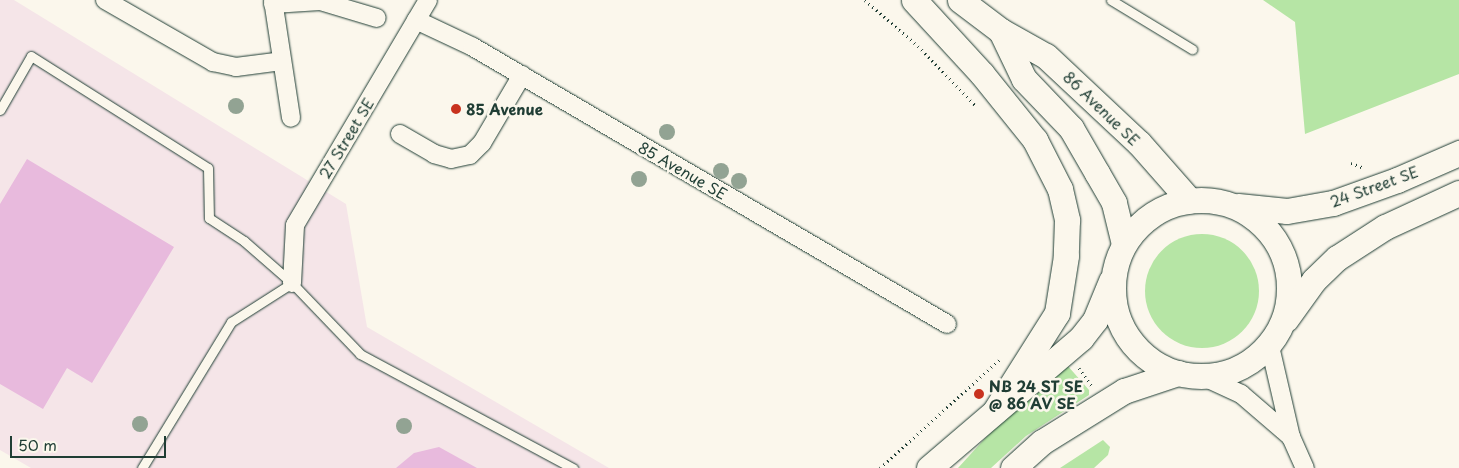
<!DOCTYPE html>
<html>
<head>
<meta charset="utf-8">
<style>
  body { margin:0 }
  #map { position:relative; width:1459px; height:468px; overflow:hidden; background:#fbf7ec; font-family:"Playpen Sans",sans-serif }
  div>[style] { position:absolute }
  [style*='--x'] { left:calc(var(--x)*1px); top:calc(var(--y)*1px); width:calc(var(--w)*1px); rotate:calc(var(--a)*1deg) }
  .built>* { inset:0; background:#f5e5e8 }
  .green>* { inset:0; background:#b6e5a5 }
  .round { border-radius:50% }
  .building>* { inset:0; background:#e8badd }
  .path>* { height:3px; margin-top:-1.5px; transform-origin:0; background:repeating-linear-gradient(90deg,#1f3d34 0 1px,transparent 0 5px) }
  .roads { filter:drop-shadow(0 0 1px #1f3d34) drop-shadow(0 0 1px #1f3d34) }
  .lane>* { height:9px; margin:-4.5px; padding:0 4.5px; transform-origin:4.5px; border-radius:4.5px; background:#fbf7ec }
  .street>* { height:18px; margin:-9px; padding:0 9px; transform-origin:9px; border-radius:9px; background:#fbf7ec }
  .secondary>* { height:25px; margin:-12.5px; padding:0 12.5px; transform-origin:12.5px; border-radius:12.5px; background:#fbf7ec }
  .secondary>.ring { margin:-12.5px; padding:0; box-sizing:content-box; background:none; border:25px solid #fbf7ec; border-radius:50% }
  .trees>* { width:16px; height:16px; margin:-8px; border-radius:50%; background:#92a393 }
  .dots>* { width:14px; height:14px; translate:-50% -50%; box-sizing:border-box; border:2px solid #fbf7ec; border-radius:50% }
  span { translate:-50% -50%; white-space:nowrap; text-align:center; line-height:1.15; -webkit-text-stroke:5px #fbf7ec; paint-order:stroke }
  .street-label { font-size:15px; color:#1f3d34 }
  .poi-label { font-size:15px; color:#1f3d34; font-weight:700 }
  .left { translate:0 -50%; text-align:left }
  .scale { position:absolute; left:10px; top:436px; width:156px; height:22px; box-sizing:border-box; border:2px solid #1f3d34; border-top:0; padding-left:6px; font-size:15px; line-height:18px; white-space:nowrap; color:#1f3d34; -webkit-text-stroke:4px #fbf7ec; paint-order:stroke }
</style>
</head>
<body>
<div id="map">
  <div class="built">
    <i style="clip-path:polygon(0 0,14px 0,346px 204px,367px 327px,609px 468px,31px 468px,0 450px)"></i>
  </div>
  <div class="green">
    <i style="clip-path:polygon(1263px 0,1459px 0,1459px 74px,1305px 134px,1295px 22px)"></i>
    <i class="round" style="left:1145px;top:234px;width:114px;height:114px"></i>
    <i style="clip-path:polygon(1067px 365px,1089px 390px,1089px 395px,1026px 436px,991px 468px,958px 468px,1000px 422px)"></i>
    <i style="clip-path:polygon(1103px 440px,1110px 447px,1108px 455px,1094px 468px,1060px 468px)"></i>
  </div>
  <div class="building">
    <i style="clip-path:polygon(27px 159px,174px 247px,92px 383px,67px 368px,43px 409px,0 384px,0 204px)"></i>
    <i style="clip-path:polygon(439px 447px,477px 468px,396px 468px,414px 453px)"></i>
  </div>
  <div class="path">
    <i style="--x:865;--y:0;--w:70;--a:41"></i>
    <i style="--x:918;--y:46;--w:82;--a:46"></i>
    <i style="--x:1351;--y:163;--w:14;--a:21"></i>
    <i style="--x:1079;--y:368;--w:21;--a:55"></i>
    <i style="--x:880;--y:468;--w:162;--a:-42.2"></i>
  </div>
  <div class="roads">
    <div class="lane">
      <i style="--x:1111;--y:0;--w:95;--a:31.2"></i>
      <i style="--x:0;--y:110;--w:62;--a:-60.1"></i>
      <i style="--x:31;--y:56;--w:209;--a:32.3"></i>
      <i style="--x:208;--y:168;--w:50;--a:88.9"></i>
      <i style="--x:209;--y:218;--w:42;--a:33.3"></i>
      <i style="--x:244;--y:241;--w:64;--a:41.2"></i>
      <i style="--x:292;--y:283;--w:98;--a:46.2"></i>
      <i style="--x:360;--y:354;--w:242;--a:28.2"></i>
      <i style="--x:142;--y:468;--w:171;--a:-58.6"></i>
      <i style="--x:231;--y:322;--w:72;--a:-32.6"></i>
    </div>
    <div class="street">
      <i style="--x:105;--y:0;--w:125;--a:29.9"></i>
      <i style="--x:213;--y:62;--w:24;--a:12"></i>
      <i style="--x:236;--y:67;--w:46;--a:-7.4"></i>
      <i style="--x:273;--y:0;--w:119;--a:81.3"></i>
      <i style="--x:273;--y:4;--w:47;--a:-3.7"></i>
      <i style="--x:320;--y:1;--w:59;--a:16.6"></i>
      <i style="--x:416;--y:20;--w:63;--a:25.3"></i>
      <i style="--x:473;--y:47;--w:549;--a:30.3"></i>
      <i style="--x:400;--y:134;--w:39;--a:30"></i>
      <i style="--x:434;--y:154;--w:18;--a:16"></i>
      <i style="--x:451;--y:159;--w:19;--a:-12"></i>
      <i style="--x:470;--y:155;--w:17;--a:-45"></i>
      <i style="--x:482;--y:143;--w:79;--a:-59.5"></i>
      <i style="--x:292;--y:283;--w:58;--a:-87"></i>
      <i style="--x:295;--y:225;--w:261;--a:-59.4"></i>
      <i style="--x:1269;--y:342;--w:98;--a:77"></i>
      <i style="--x:1291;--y:437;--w:34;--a:66"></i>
      <i style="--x:1202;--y:376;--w:43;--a:24.8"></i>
      <i style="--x:1241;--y:394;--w:66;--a:40.7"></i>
    </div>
    <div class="secondary">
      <i style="--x:914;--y:0;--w:100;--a:47.4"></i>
      <i style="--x:982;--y:74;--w:85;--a:51.2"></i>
      <i style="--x:1035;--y:140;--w:55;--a:63"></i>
      <i style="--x:1060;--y:189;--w:32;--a:77"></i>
      <i style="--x:1067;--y:220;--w:36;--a:92"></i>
      <i style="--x:1066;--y:256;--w:58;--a:99"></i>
      <i style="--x:1057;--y:313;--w:116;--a:122.3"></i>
      <i style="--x:960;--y:0;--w:51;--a:37.1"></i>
      <i style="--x:1001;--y:31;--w:51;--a:29.1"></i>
      <i style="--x:1046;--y:56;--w:127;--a:43.1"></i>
      <i style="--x:1139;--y:143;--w:77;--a:48.7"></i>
      <i style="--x:1001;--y:31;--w:53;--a:64.4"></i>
      <i style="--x:1024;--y:79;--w:68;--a:46.2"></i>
      <i style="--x:1071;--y:128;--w:52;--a:60"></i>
      <i style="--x:1097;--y:173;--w:34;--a:60"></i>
      <i style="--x:1114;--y:203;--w:42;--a:76.3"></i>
      <i class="ring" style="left:1113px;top:200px;width:151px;height:151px"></i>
      <i style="--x:1238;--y:206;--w:49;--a:5.8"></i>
      <i style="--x:1287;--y:211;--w:47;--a:-9.9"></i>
      <i style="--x:1333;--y:203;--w:68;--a:-19.8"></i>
      <i style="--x:1397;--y:180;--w:68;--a:-23.5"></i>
      <i style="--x:1286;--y:319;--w:48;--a:-54.3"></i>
      <i style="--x:1314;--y:280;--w:32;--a:-44"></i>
      <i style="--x:1337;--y:258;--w:57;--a:-32.9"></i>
      <i style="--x:1385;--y:227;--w:81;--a:-24.7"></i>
      <i style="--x:929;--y:468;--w:200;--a:-40.5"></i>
      <i style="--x:1081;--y:338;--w:23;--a:-52"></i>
      <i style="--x:1095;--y:320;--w:42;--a:-67.7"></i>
      <i style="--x:1013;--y:468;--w:39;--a:-42"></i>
      <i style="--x:1042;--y:442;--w:97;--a:-31.9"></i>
      <i style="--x:1124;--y:391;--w:57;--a:-18.4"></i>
    </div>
  </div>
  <div class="trees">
    <i style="left:236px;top:106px"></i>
    <i style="left:667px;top:132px"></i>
    <i style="left:721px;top:171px"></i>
    <i style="left:639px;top:179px"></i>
    <i style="left:739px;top:181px"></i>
    <i style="left:140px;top:424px"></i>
    <i style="left:404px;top:426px"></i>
  </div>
  <div class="dots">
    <i style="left:456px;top:109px;background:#c8321e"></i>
    <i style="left:979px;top:394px;background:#c8321e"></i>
  </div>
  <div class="street-label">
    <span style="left:1102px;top:108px;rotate:44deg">86 Avenue SE</span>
    <span style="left:346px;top:138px;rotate:-59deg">27 Street SE</span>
    <span style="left:683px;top:170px;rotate:30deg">85 Avenue SE</span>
    <span style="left:1374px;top:186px;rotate:-20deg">24 Street SE</span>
  </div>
  <div class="poi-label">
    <span class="left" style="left:466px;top:109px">85 Avenue</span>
    <span class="left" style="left:989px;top:394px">NB 24 ST SE<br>@ 86 AV SE</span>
  </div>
  <div class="scale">50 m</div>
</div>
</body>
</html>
